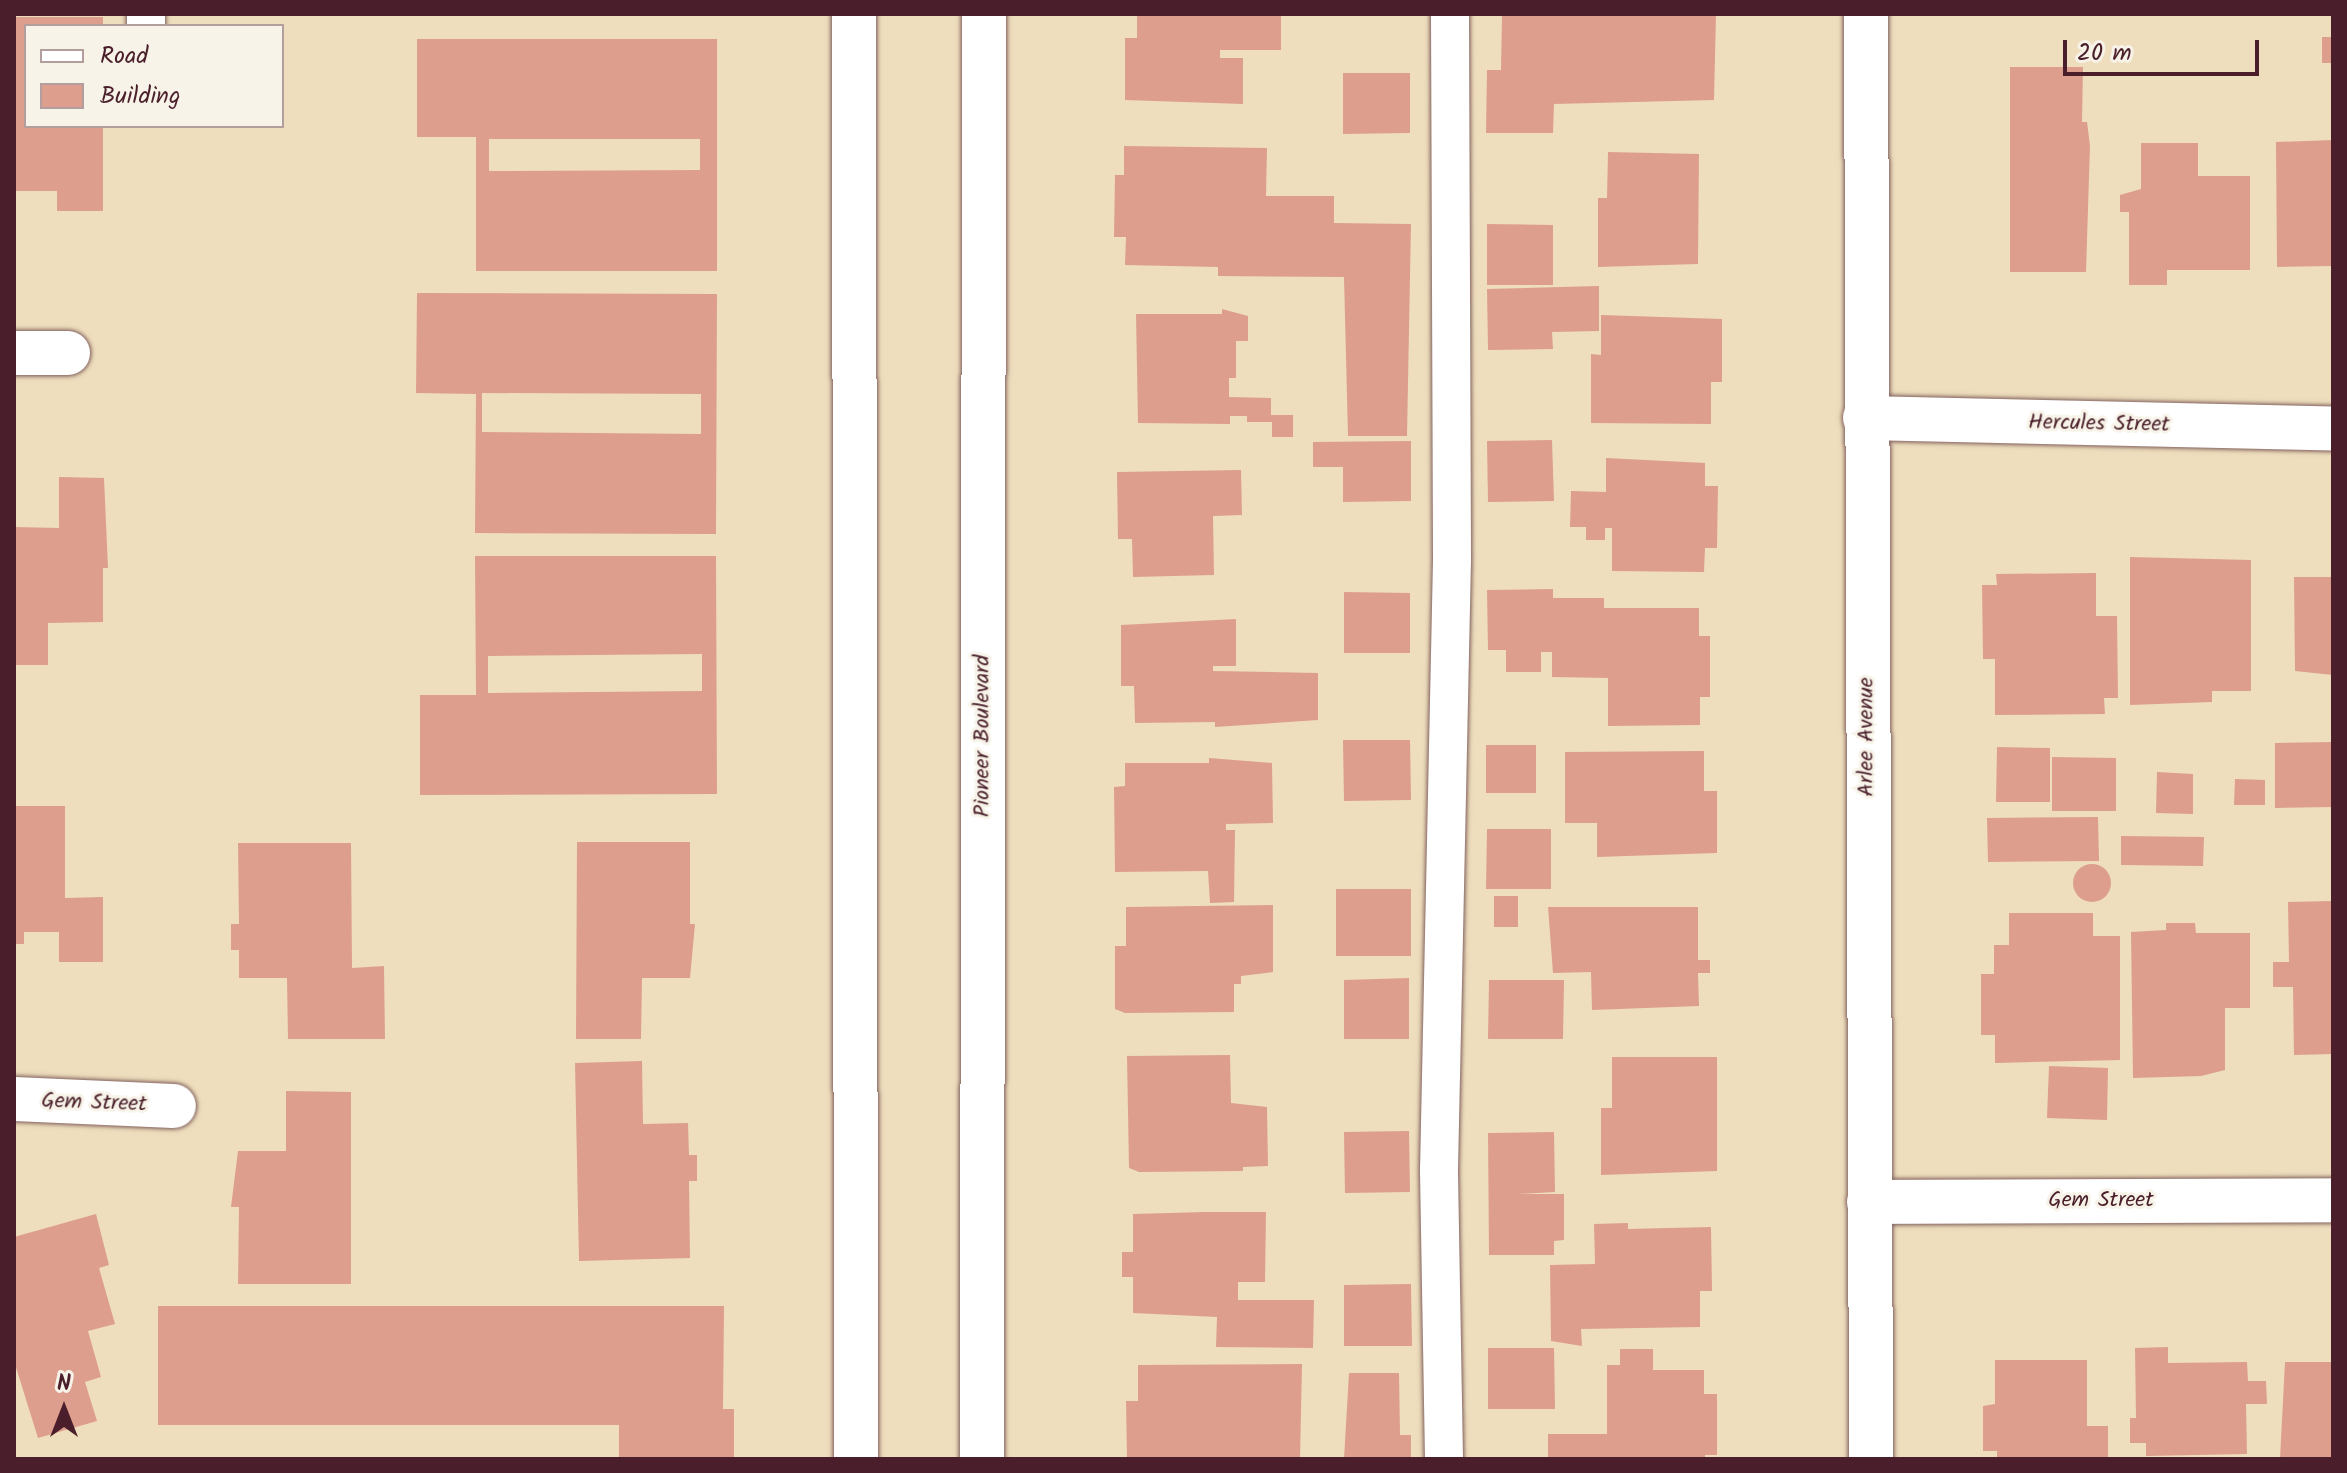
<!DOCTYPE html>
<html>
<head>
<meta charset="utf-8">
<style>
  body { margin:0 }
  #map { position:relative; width:2347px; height:1473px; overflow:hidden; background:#eedebd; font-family:Kalam,sans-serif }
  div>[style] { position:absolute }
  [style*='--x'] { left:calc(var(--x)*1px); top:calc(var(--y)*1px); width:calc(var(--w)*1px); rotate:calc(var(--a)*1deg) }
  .building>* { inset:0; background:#dd9e8e }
  .round { border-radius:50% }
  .roads { filter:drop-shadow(0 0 2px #83625e) drop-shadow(0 0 2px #83625e) }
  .lane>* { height:38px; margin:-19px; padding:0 19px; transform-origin:19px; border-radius:19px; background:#fff }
  .street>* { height:44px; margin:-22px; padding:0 22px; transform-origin:22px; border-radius:22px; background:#fff }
  .primary>* { height:44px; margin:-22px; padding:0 22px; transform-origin:22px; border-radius:22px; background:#fff }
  span { translate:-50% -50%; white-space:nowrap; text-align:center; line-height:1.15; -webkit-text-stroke:6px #f7f3e8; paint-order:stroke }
  .street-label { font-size:22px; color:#4a1f2b }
  .frame { position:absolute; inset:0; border:16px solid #4a1f2b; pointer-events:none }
  .legend { position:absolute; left:24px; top:24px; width:260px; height:104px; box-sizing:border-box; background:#f7f3e8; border:2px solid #b29e9c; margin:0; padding:10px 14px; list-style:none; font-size:24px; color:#4a1f2b }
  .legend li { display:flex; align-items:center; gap:16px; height:40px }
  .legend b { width:40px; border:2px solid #b29e9c }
  .north { position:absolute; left:24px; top:1369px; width:80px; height:80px; -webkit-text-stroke:6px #f7f3e8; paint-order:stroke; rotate:0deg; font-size:22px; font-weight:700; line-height:32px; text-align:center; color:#4a1f2b }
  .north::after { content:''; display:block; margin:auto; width:28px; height:36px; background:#4a1f2b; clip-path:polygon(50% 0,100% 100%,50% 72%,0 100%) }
  .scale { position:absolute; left:2063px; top:40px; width:196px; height:36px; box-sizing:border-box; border:4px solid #4a1f2b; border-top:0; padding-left:10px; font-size:24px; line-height:28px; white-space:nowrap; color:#4a1f2b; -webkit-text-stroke:6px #f7f3e8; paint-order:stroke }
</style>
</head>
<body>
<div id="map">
  <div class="building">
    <i style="clip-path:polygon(1137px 14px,1281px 14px,1281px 50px,1220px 50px,1220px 58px,1243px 58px,1243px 104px,1125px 100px,1125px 38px,1137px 38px)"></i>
    <i style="clip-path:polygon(1716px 14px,1714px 100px,1554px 104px,1553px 133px,1486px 133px,1487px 70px,1501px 70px,1502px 15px)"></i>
    <i style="clip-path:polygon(14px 17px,103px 17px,103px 26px,26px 26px,26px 126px,103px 126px,103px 211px,57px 211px,57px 191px,14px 191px)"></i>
    <i style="clip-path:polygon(2322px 37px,2333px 37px,2333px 63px,2322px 63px)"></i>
    <i style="clip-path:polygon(evenodd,417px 39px,717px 39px,717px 271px,476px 271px,476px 137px,417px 137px,417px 39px,489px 139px,700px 139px,700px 170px,489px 171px,489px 139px)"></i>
    <i style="clip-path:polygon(2010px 67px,2083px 67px,2082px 122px,2087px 122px,2090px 146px,2086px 272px,2010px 272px)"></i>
    <i style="clip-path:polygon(1343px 73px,1410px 73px,1410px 133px,1343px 134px)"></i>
    <i style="clip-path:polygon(2333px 140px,2333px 266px,2277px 267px,2276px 142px)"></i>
    <i style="clip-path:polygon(2141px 143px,2198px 143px,2198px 176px,2250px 176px,2250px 270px,2167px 270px,2167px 285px,2129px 285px,2129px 212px,2120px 212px,2120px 195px,2141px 189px)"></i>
    <i style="clip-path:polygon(1124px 146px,1267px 148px,1266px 196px,1334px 196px,1334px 223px,1411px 224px,1407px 436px,1348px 436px,1344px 277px,1218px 276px,1218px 267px,1125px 265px,1126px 237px,1114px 237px,1115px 175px,1124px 175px)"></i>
    <i style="clip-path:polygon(1608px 152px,1699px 154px,1698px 264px,1598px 267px,1598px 198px,1607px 198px)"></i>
    <i style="clip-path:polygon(1487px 224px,1553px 225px,1553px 285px,1487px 285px)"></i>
    <i style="clip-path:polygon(1599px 286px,1599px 331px,1552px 332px,1553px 349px,1488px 350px,1487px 289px)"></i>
    <i style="clip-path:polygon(evenodd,417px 293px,717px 294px,716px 534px,475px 533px,476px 394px,416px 393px,417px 293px,482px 393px,701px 394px,701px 434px,482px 432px,482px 393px)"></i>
    <i style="clip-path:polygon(1222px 309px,1248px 316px,1248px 341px,1236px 341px,1236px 378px,1229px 378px,1229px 397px,1271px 398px,1271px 415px,1293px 415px,1293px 437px,1272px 437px,1272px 422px,1247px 422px,1247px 416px,1230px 416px,1230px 424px,1138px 423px,1136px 314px,1222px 314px)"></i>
    <i style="clip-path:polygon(1601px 315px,1722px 319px,1722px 382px,1711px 382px,1711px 424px,1591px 423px,1591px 354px,1601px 355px)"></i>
    <i style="clip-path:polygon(1552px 440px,1554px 501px,1488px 502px,1487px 441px)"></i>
    <i style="clip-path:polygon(1411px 441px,1411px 501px,1343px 502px,1343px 467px,1313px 467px,1313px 442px)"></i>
    <i style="clip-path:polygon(1606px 458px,1705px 463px,1705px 486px,1718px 486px,1717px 548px,1705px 548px,1704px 572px,1612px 571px,1612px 528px,1605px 528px,1605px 540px,1586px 540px,1586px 527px,1570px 527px,1571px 491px,1606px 492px)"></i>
    <i style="clip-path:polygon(1241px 470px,1242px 515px,1213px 516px,1214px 575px,1133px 577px,1132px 539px,1118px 539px,1117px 472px)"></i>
    <i style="clip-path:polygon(59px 477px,104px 478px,108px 568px,103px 568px,103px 622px,48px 623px,48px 665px,14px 665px,14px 527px,59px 528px)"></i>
    <i style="clip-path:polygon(evenodd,475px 556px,716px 556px,717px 794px,420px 795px,420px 695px,476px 695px,475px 556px,702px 654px,702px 691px,488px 693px,488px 656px,702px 654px)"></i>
    <i style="clip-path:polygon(2130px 557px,2251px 560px,2251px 691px,2212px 691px,2212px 702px,2130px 705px)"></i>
    <i style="clip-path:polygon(2096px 573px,2096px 616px,2117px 616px,2118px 698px,2104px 698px,2105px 714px,1995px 715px,1995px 659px,1983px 659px,1982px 585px,1997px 585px,1996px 574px)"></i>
    <i style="clip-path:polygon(2294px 577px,2333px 577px,2333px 675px,2295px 671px)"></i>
    <i style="clip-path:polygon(1553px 589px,1553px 598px,1604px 598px,1604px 608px,1699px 608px,1699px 636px,1710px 636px,1710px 697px,1700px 697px,1700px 725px,1608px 726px,1608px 678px,1552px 677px,1552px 652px,1541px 652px,1541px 672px,1506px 672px,1506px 650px,1488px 650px,1487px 590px)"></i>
    <i style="clip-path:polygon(1344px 592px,1410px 593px,1410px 653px,1344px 653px)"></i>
    <i style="clip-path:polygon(1236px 619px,1236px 666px,1213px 666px,1213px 671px,1318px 673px,1318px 720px,1215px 727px,1215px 722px,1135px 723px,1134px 686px,1121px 686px,1121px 625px)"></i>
    <i style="clip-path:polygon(1343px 740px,1410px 740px,1411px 800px,1344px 801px)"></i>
    <i style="clip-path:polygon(2333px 742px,2333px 807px,2275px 808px,2275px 743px)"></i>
    <i style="clip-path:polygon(1486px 745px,1536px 745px,1536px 793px,1486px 793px)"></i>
    <i style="clip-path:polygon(1997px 747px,2050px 748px,2050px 802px,1996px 802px)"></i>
    <i style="clip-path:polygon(1704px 751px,1704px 791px,1717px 791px,1717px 853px,1597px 857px,1597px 823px,1565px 823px,1565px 752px)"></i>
    <i style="clip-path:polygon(2052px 757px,2116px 758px,2116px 811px,2052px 811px)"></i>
    <i style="clip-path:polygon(1209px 758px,1272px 763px,1273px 823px,1226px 824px,1226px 830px,1235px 830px,1234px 902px,1210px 903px,1208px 871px,1115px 872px,1114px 787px,1125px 786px,1125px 763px,1209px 763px)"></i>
    <i style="clip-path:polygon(2157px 772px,2193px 774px,2193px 814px,2156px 813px)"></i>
    <i style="clip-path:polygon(2235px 779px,2265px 780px,2265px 805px,2234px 805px)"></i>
    <i style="clip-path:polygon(14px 806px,65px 806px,65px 898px,103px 897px,103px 962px,59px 962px,59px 932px,24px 932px,24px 944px,14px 944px)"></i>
    <i style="clip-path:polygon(2098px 817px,2099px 861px,1988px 862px,1987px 818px)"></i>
    <i style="clip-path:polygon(1487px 829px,1551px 829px,1551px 889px,1486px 889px)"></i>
    <i style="clip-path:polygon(2121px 836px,2204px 837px,2203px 866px,2121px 865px)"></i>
    <i style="clip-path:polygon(577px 842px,690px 842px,690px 924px,695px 924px,690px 978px,642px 978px,641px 1039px,576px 1039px)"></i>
    <i style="clip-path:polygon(238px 843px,351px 843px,352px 968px,384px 966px,385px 1039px,288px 1039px,287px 978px,239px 978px,239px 950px,231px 950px,231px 924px,239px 924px)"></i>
    <i class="round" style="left:2073px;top:864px;width:38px;height:38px"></i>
    <i style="clip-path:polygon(1336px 889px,1411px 889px,1411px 956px,1336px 956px)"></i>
    <i style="clip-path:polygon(1494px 896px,1518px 896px,1518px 927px,1494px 927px)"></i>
    <i style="clip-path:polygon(2333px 901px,2333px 1054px,2294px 1055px,2293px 987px,2273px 987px,2273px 962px,2289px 962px,2288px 902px)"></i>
    <i style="clip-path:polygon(1273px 905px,1273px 972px,1241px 976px,1241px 984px,1234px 984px,1234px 1012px,1125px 1013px,1115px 1009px,1115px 946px,1126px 946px,1126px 907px)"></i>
    <i style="clip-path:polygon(1548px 907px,1698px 907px,1698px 960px,1710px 960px,1710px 973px,1698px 973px,1699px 1006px,1592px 1010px,1591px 972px,1553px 973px)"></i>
    <i style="clip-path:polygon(2009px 913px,2093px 913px,2093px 936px,2120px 936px,2120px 1060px,1995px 1063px,1995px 1035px,1981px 1035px,1981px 974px,1994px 974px,1994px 945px,2009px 945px)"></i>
    <i style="clip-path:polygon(2166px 923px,2195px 923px,2196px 933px,2250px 933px,2250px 1008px,2225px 1008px,2225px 1070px,2201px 1076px,2133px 1078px,2131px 932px,2166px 930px)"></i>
    <i style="clip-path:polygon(1409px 978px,1409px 1039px,1344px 1039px,1344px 980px)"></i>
    <i style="clip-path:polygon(1489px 980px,1564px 980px,1563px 1039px,1488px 1039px)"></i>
    <i style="clip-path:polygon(1230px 1055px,1231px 1103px,1267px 1107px,1268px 1166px,1243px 1167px,1243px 1171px,1139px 1172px,1129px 1168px,1127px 1056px)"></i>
    <i style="clip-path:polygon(1612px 1057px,1717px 1057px,1717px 1171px,1601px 1175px,1601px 1108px,1612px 1108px)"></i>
    <i style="clip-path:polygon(642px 1061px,643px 1124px,688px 1123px,689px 1155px,697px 1155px,697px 1181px,689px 1181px,690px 1258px,579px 1261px,575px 1063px)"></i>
    <i style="clip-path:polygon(2049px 1066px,2108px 1068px,2107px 1120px,2047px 1118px)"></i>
    <i style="clip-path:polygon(286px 1091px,351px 1092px,351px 1284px,238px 1284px,239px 1207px,231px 1207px,238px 1151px,286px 1151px)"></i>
    <i style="clip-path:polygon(1409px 1131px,1410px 1192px,1345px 1193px,1344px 1132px)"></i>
    <i style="clip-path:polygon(1554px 1132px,1555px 1192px,1517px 1194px,1564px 1194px,1564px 1240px,1554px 1241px,1554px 1255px,1489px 1255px,1488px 1133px)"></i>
    <i style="clip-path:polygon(1205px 1212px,1266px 1212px,1265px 1282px,1238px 1282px,1238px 1300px,1314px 1300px,1313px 1348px,1216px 1347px,1217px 1317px,1133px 1313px,1133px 1277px,1122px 1277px,1122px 1252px,1133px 1252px,1133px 1214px)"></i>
    <i style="clip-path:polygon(96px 1214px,109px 1265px,99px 1268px,115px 1324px,88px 1331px,101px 1377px,85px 1382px,97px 1421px,38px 1438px,14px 1361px,14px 1237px)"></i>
    <i style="clip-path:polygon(1628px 1223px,1628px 1229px,1711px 1227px,1712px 1291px,1700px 1291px,1700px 1327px,1581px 1329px,1582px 1346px,1551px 1341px,1550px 1265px,1595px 1264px,1594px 1224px)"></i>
    <i style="clip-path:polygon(1411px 1284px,1412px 1346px,1344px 1346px,1344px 1285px)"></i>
    <i style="clip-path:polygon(158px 1306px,724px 1306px,723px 1409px,734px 1409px,734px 1459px,619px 1459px,619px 1425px,158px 1425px)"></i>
    <i style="clip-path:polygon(2168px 1347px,2168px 1363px,2247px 1362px,2248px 1381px,2266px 1381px,2267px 1404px,2246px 1404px,2247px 1454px,2146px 1456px,2146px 1443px,2130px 1443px,2130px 1418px,2136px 1418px,2135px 1348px)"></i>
    <i style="clip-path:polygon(1488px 1348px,1554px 1348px,1555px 1409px,1488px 1409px)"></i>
    <i style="clip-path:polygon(1620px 1349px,1653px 1349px,1653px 1370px,1704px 1370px,1704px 1394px,1717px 1394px,1717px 1455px,1705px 1455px,1705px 1459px,1548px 1459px,1548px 1434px,1607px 1434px,1607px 1365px,1620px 1365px)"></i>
    <i style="clip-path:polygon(1995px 1360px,2087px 1360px,2087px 1426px,2108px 1426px,2108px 1459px,1997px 1459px,1997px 1451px,1983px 1451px,1983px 1406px,1995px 1404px)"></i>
    <i style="clip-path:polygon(2285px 1362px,2333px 1362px,2333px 1459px,2280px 1459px)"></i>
    <i style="clip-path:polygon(1302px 1364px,1300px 1459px,1127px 1459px,1126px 1401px,1138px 1401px,1138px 1365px)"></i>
    <i style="clip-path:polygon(1349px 1373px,1399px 1373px,1400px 1435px,1411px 1435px,1411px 1459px,1344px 1459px)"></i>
  </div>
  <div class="roads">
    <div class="lane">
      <i style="--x:146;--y:26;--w:12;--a:-90"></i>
      <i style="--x:1444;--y:1459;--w:289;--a:-91"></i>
      <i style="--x:1439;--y:1170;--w:611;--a:-88.78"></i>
      <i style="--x:1452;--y:559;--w:545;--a:-90.21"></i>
    </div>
    <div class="street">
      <i style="--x:1866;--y:14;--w:1445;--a:89.8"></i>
      <i style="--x:14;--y:353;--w:54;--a:0"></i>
      <i style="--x:1865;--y:418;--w:468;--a:1.3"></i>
      <i style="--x:14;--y:1099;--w:160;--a:2.5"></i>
      <i style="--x:1869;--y:1202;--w:464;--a:-0.2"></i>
    </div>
    <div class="primary">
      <i style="--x:854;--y:14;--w:1445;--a:89.92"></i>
      <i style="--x:982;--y:1459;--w:1445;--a:-89.92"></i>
    </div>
  </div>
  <div class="street-label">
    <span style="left:2099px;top:424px;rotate:1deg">Hercules Street</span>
    <span style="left:983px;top:736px;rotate:-90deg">Pioneer Boulevard</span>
    <span style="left:1867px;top:737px;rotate:-90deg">Arlee Avenue</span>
    <span style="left:94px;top:1103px;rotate:2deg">Gem Street</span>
    <span style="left:2101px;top:1201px">Gem Street</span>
  </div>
  <div class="frame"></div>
  <ul class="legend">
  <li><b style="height:10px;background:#fff"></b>Road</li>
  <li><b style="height:22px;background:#dd9e8e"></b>Building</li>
  </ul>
  <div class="north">N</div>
  <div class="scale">20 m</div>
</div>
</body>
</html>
